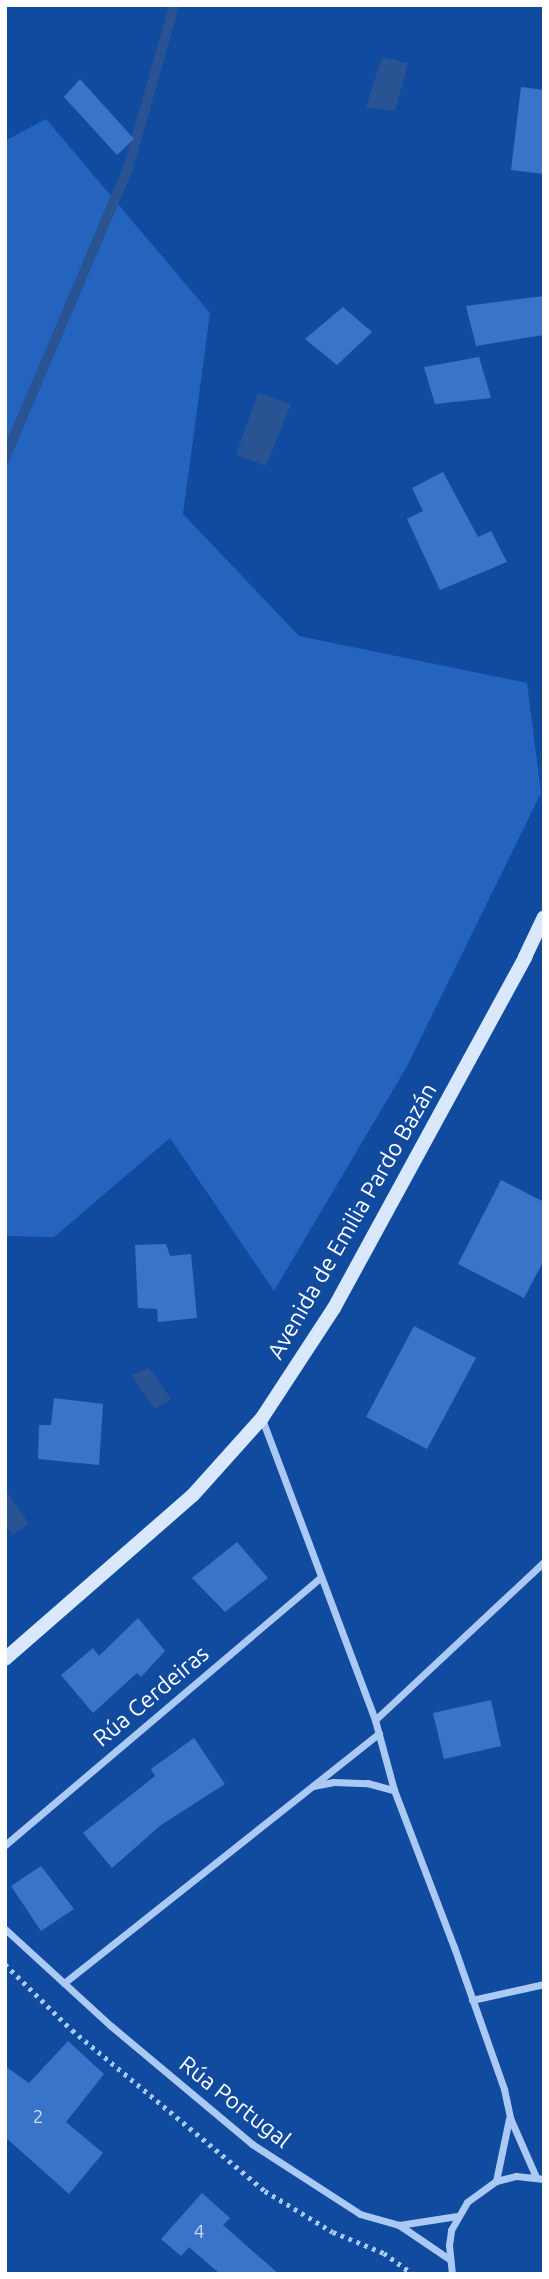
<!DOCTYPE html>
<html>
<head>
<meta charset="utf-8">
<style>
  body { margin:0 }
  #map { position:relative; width:549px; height:2279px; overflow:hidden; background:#114ba0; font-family:Ubuntu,sans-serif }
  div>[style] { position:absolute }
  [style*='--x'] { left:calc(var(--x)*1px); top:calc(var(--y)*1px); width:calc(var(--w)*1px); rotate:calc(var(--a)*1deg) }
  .green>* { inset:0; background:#2464bf }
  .water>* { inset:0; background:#295393 }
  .stream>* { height:10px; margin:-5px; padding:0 5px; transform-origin:5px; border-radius:5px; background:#295393 }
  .building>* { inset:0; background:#3a74c8 }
  .path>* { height:4.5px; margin-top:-2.25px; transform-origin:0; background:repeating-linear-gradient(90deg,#aac9f5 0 3.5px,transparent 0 8.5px) }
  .street>* { height:7px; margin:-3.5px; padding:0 3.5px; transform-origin:3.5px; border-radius:3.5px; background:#aac9f5 }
  .secondary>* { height:14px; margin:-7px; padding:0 7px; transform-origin:7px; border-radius:7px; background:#dae8fe }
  span { translate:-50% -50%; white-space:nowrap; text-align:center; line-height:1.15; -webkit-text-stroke:5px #114ba0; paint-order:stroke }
  .number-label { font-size:19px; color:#cedcf1 }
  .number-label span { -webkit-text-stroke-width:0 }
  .street-label { font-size:23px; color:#fff }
  .frame { position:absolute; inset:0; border:7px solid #fff; pointer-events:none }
</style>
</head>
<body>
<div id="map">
  <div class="green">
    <i style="clip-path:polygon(46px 119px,210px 313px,183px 514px,299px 636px,527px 683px,541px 793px,406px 1068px,274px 1291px,170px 1138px,54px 1237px,5px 1236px,5px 141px)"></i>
  </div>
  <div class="water">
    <i style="clip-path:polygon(382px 57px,408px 63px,395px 111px,366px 107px)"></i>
    <i style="clip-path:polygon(258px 393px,291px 404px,266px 466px,236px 455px)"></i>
    <i style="clip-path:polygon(149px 1368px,171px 1399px,155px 1409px,131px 1375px)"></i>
    <i style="clip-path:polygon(8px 1493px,29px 1524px,12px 1535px,5px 1524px,5px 1495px)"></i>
  </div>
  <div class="stream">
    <i style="--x:5;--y:458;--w:315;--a:-67"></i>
    <i style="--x:128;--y:168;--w:169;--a:-74.2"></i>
  </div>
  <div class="building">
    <i style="clip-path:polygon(80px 79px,134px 139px,117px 155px,64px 97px)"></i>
    <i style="clip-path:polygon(521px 87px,544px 90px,544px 174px,511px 170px)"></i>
    <i style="clip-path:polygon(544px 296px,544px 335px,476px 346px,466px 306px)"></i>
    <i style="clip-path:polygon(343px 307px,372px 332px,337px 365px,305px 339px)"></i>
    <i style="clip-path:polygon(479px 357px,491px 398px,435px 404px,424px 367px)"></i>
    <i style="clip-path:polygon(443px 472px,478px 537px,491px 531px,507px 562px,440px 590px,407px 519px,423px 511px,412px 488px)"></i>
    <i style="clip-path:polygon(501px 1180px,544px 1202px,544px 1260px,524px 1298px,458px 1264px)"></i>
    <i style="clip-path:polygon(166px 1244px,170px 1256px,191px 1254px,197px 1318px,158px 1322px,157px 1309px,138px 1308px,135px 1245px)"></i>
    <i style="clip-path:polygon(414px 1326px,476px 1358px,427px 1449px,366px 1417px)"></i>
    <i style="clip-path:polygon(54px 1398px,103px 1404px,99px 1465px,38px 1459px,39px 1425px,51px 1425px)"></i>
    <i style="clip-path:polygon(237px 1542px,268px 1578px,225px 1612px,192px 1578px)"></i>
    <i style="clip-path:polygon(138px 1618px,165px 1651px,141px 1677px,137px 1673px,93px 1713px,61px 1675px,93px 1648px,99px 1656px)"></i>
    <i style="clip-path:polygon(491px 1700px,501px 1746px,444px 1759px,433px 1713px)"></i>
    <i style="clip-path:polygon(194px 1738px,225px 1784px,161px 1825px,112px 1868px,83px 1833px,155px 1776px,151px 1769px)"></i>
    <i style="clip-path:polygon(41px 1866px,74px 1909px,41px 1931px,11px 1886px)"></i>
    <i style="clip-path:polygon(68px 2041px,104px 2074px,66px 2122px,103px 2153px,69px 2194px,5px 2137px,5px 2066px,29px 2083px)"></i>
    <i style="clip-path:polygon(202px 2193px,230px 2218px,223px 2225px,279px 2274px,220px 2274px,189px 2247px,181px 2256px,161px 2239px)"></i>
  </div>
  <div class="path">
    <i style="--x:5;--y:1964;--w:94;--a:44.6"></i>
    <i style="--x:72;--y:2030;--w:251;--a:39.8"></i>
    <i style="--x:265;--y:2191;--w:79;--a:31.1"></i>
    <i style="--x:333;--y:2232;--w:55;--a:22.4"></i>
    <i style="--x:384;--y:2253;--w:36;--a:36"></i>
  </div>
  <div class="street">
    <i style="--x:262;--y:1419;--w:322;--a:69.4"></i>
    <i style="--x:375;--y:1720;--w:231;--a:-43.1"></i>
    <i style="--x:375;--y:1720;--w:73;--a:74.8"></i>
    <i style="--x:394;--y:1790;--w:168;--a:69.1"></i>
    <i style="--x:454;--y:1947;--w:151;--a:70.6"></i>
    <i style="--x:504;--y:2089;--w:30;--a:78"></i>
    <i style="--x:510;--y:2118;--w:64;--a:66.2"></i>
    <i style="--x:313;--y:1786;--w:21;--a:-11"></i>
    <i style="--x:334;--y:1782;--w:33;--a:2"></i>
    <i style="--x:367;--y:1783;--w:28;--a:15"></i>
    <i style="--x:5;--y:1845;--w:414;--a:-40.3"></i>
    <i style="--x:5;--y:1929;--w:144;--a:42.5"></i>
    <i style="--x:111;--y:2026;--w:184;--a:39.9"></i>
    <i style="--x:252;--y:2144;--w:129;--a:32.9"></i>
    <i style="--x:360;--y:2214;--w:41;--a:15.8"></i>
    <i style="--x:399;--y:2225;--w:60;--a:34.2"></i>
    <i style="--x:64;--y:1983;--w:402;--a:-38.4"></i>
    <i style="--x:472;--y:2000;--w:74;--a:-12.5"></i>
    <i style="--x:496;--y:2181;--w:63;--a:-78.2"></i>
    <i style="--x:399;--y:2225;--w:59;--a:-8.8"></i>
    <i style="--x:452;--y:2274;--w:29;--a:-96"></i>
    <i style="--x:449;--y:2245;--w:15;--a:-82"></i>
    <i style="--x:451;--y:2230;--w:32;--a:-60"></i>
    <i style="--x:467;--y:2202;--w:36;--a:-36"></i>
    <i style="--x:496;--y:2181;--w:21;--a:-14"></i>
    <i style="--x:516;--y:2176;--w:28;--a:6"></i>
  </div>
  <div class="secondary">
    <i style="--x:5;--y:1659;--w:249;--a:-41.1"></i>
    <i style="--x:193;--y:1495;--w:103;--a:-48.1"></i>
    <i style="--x:262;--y:1418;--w:131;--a:-56.8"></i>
    <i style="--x:334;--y:1308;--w:400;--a:-61.4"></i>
    <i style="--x:525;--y:957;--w:44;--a:-64.6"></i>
  </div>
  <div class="number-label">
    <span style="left:38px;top:2117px">2</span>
    <span style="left:199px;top:2232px">4</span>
  </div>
  <div class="street-label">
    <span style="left:352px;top:1221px;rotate:-60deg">Avenida de Emilia Pardo Bazán</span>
    <span style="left:151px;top:1696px;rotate:-40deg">Rúa Cerdeiras</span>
    <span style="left:235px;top:2102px;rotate:38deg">Rúa Portugal</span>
  </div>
  <div class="frame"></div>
</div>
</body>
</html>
